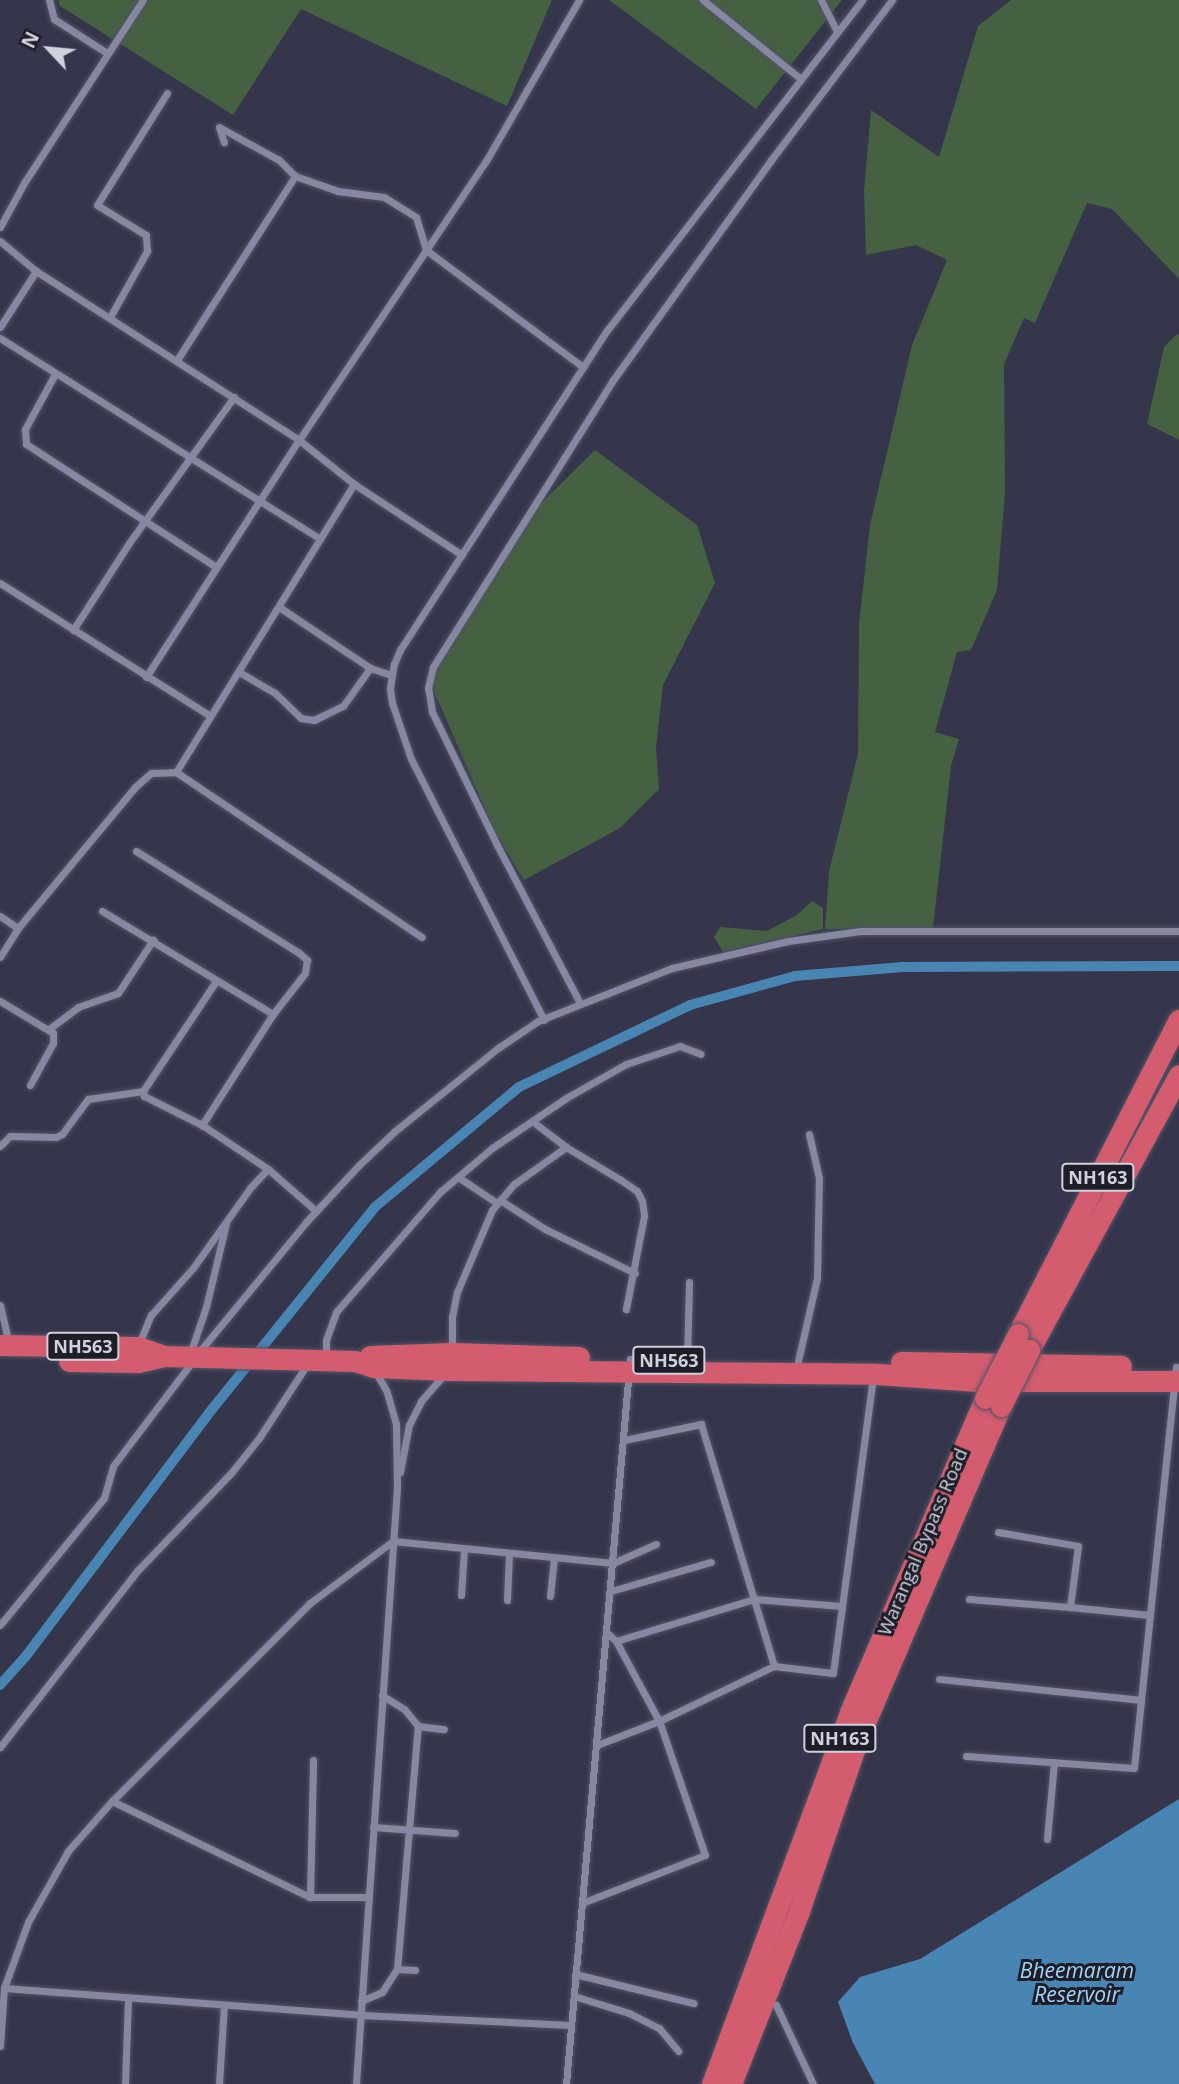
<!DOCTYPE html>
<html>
<head>
<meta charset="utf-8">
<style>
  body { margin:0 }
  #map { position:relative; width:1179px; height:2084px; overflow:hidden; background:#35354b; font-family:"Open Sans",sans-serif }
  div>[style] { position:absolute }
  [style*='--x'] { left:calc(var(--x)*1px); top:calc(var(--y)*1px); width:calc(var(--w)*1px); rotate:calc(var(--a)*1deg) }
  .green>* { inset:0; background:#466142 }
  .water>* { inset:0; background:#4985b3 }
  .canal>* { height:10px; margin:-5px; padding:0 5px; transform-origin:5px; border-radius:5px; background:#4985b3 }
  .roads { filter:drop-shadow(0 0 2px #525365) drop-shadow(0 0 2px #525365) }
  .street>* { height:7px; margin:-3.5px; padding:0 3.5px; transform-origin:3.5px; border-radius:3.5px; background:#8687a1 }
  .highway>* { height:21px; margin:-10.5px; padding:0 10.5px; transform-origin:10.5px; border-radius:10.5px; background:#d35c6f }
  .bridges { filter:drop-shadow(0 0 2px #525365) drop-shadow(0 0 2px #525365) }
  .highway-bridge>* { height:21px; margin:-10.5px; padding:0 10.5px; transform-origin:10.5px; border-radius:10.5px; background:#d35c6f }
  span { translate:-50% -50%; white-space:nowrap; text-align:center; line-height:1.15; -webkit-text-stroke:6px #1e1e28; paint-order:stroke }
  .shield-label span { padding:2px 5px; background:#1e1e28; border:2px solid; border-radius:5px; -webkit-text-stroke-width:0 }
  .shield-label { font-size:18px; color:#d0d1df; font-weight:700 }
  .street-label { font-size:19px; color:#d0d1df }
  .water-label { font-size:21px; color:#a2d2f9; font-style:italic }
  .north { position:absolute; left:14px; top:14px; width:70px; height:70px; -webkit-text-stroke:5px #1e1e28; paint-order:stroke; rotate:296deg; font-size:19px; font-weight:700; line-height:28px; text-align:center; color:#d0d1df }
  .north::after { content:''; display:block; margin:auto; width:24px; height:32px; background:#d0d1df; clip-path:polygon(50% 0,100% 100%,50% 72%,0 100%) }
</style>
</head>
<body>
<div id="map">
  <div class="green">
    <i style="clip-path:polygon(58px 0,552px 0,507px 106px,301px 9px,233px 115px,60px 6px)"></i>
    <i style="clip-path:polygon(609px 0,842px 0,756px 109px)"></i>
    <i style="clip-path:polygon(1011px 0,1179px 0,1179px 279px,1112px 209px,1087px 203px,1035px 323px,1024px 318px,1004px 364px,1005px 491px,997px 590px,971px 650px,957px 652px,935px 732px,959px 739px,951px 766px,933px 928px,825px 929px,829px 871px,858px 754px,859px 624px,870px 525px,912px 345px,947px 260px,916px 245px,866px 255px,864px 191px,871px 110px,939px 157px,978px 26px)"></i>
    <i style="clip-path:polygon(1177px 334px,1179px 335px,1179px 440px,1147px 424px,1164px 347px)"></i>
    <i style="clip-path:polygon(595px 450px,697px 525px,715px 583px,663px 685px,656px 748px,659px 789px,620px 828px,524px 880px,496px 834px,429px 680px,518px 526px)"></i>
    <i style="clip-path:polygon(812px 901px,823px 908px,823px 929px,723px 952px,714px 937px,720px 927px,767px 931px,797px 915px)"></i>
  </div>
  <div class="water">
    <i style="clip-path:polygon(1179px 1799px,1179px 2084px,875px 2084px,853px 2043px,838px 2002px,860px 1977px,920px 1959px)"></i>
  </div>
  <div class="canal">
    <i style="--x:0;--y:1685;--w:39;--a:-48"></i>
    <i style="--x:26;--y:1656;--w:311;--a:-53"></i>
    <i style="--x:213;--y:1408;--w:258;--a:-51.1"></i>
    <i style="--x:375;--y:1207;--w:187;--a:-39.8"></i>
    <i style="--x:519;--y:1087;--w:190;--a:-25.6"></i>
    <i style="--x:690;--y:1005;--w:109;--a:-15.4"></i>
    <i style="--x:795;--y:976;--w:108;--a:-4.8"></i>
    <i style="--x:903;--y:967;--w:276;--a:-0.2"></i>
  </div>
  <div class="roads">
    <div class="street">
      <i style="--x:49;--y:0;--w:20;--a:75"></i>
      <i style="--x:54;--y:19;--w:63;--a:32.7"></i>
      <i style="--x:703;--y:0;--w:126;--a:38.9"></i>
      <i style="--x:821;--y:0;--w:36;--a:63"></i>
      <i style="--x:295;--y:176;--w:46;--a:19.2"></i>
      <i style="--x:338;--y:191;--w:46;--a:7.4"></i>
      <i style="--x:384;--y:197;--w:38;--a:32"></i>
      <i style="--x:416;--y:217;--w:34;--a:73"></i>
      <i style="--x:426;--y:250;--w:196;--a:36.7"></i>
      <i style="--x:0;--y:227;--w:50;--a:-61.4"></i>
      <i style="--x:24;--y:183;--w:218;--a:-57"></i>
      <i style="--x:0;--y:241;--w:47;--a:39.8"></i>
      <i style="--x:36;--y:271;--w:313;--a:32.7"></i>
      <i style="--x:299;--y:440;--w:70;--a:38.7"></i>
      <i style="--x:110;--y:317;--w:76;--a:-60.7"></i>
      <i style="--x:147;--y:251;--w:16;--a:-94"></i>
      <i style="--x:146;--y:235;--w:57;--a:-148.5"></i>
      <i style="--x:97;--y:205;--w:132;--a:-58"></i>
      <i style="--x:0;--y:327;--w:67;--a:-57.3"></i>
      <i style="--x:0;--y:338;--w:378;--a:32.1"></i>
      <i style="--x:177;--y:360;--w:219;--a:-57.3"></i>
      <i style="--x:295;--y:176;--w:23;--a:-135"></i>
      <i style="--x:279;--y:160;--w:68;--a:-151.2"></i>
      <i style="--x:219;--y:127;--w:16;--a:72"></i>
      <i style="--x:55;--y:374;--w:63;--a:118.6"></i>
      <i style="--x:25;--y:429;--w:15;--a:86"></i>
      <i style="--x:26;--y:444;--w:226;--a:32.9"></i>
      <i style="--x:0;--y:583;--w:249;--a:32.3"></i>
      <i style="--x:279;--y:607;--w:110;--a:33.8"></i>
      <i style="--x:370;--y:668;--w:22;--a:18"></i>
      <i style="--x:73;--y:630;--w:103;--a:-57.2"></i>
      <i style="--x:129;--y:543;--w:180;--a:-54.3"></i>
      <i style="--x:239;--y:672;--w:42;--a:30.3"></i>
      <i style="--x:275;--y:693;--w:36;--a:44"></i>
      <i style="--x:301;--y:718;--w:13;--a:9"></i>
      <i style="--x:314;--y:720;--w:32;--a:-26"></i>
      <i style="--x:343;--y:706;--w:47;--a:-54.6"></i>
      <i style="--x:146;--y:677;--w:282;--a:-57.2"></i>
      <i style="--x:299;--y:440;--w:336;--a:-56.2"></i>
      <i style="--x:486;--y:161;--w:186;--a:-60"></i>
      <i style="--x:176;--y:772;--w:296;--a:33.9"></i>
      <i style="--x:136;--y:851;--w:192;--a:32"></i>
      <i style="--x:299;--y:953;--w:11;--a:41"></i>
      <i style="--x:307;--y:960;--w:13;--a:99"></i>
      <i style="--x:305;--y:973;--w:52;--a:128"></i>
      <i style="--x:273;--y:1014;--w:132;--a:122.6"></i>
      <i style="--x:102;--y:911;--w:200;--a:31.1"></i>
      <i style="--x:0;--y:916;--w:22;--a:34"></i>
      <i style="--x:0;--y:957;--w:34;--a:-58"></i>
      <i style="--x:18;--y:928;--w:183;--a:-50.3"></i>
      <i style="--x:135;--y:787;--w:21;--a:-41"></i>
      <i style="--x:151;--y:773;--w:25;--a:-2"></i>
      <i style="--x:176;--y:772;--w:339;--a:-58.3"></i>
      <i style="--x:354;--y:484;--w:129;--a:33.3"></i>
      <i style="--x:0;--y:1001;--w:62;--a:31.1"></i>
      <i style="--x:53;--y:1033;--w:10;--a:90"></i>
      <i style="--x:53;--y:1043;--w:48;--a:118.7"></i>
      <i style="--x:580;--y:1003;--w:178;--a:-117.7"></i>
      <i style="--x:497;--y:845;--w:148;--a:-116"></i>
      <i style="--x:432;--y:712;--w:24;--a:-99"></i>
      <i style="--x:428;--y:688;--w:22;--a:-77"></i>
      <i style="--x:433;--y:667;--w:339;--a:-57.9"></i>
      <i style="--x:613;--y:380;--w:271;--a:-54.3"></i>
      <i style="--x:771;--y:160;--w:201;--a:-52.9"></i>
      <i style="--x:544;--y:1020;--w:293;--a:-117"></i>
      <i style="--x:411;--y:759;--w:59;--a:-108.7"></i>
      <i style="--x:392;--y:703;--w:15;--a:-98"></i>
      <i style="--x:390;--y:688;--w:24;--a:-81"></i>
      <i style="--x:394;--y:664;--w:15;--a:-67"></i>
      <i style="--x:400;--y:650;--w:382;--a:-57.1"></i>
      <i style="--x:608;--y:329;--w:416;--a:-52.3"></i>
      <i style="--x:49;--y:1029;--w:36;--a:-37"></i>
      <i style="--x:78;--y:1007;--w:42;--a:-19.3"></i>
      <i style="--x:118;--y:993;--w:64;--a:-56.6"></i>
      <i style="--x:532;--y:1121;--w:43;--a:37.4"></i>
      <i style="--x:566;--y:1147;--w:64;--a:31"></i>
      <i style="--x:621;--y:1180;--w:19;--a:35"></i>
      <i style="--x:637;--y:1191;--w:11;--a:63"></i>
      <i style="--x:642;--y:1201;--w:15;--a:82"></i>
      <i style="--x:644;--y:1216;--w:95;--a:101"></i>
      <i style="--x:0;--y:1146;--w:14;--a:-45"></i>
      <i style="--x:10;--y:1136;--w:46;--a:1.2"></i>
      <i style="--x:56;--y:1137;--w:7;--a:-27"></i>
      <i style="--x:62;--y:1134;--w:44;--a:-53.4"></i>
      <i style="--x:88;--y:1099;--w:56;--a:-8.3"></i>
      <i style="--x:268;--y:1169;--w:64;--a:41.2"></i>
      <i style="--x:458;--y:1177;--w:47;--a:33.7"></i>
      <i style="--x:500;--y:1200;--w:54;--a:32.8"></i>
      <i style="--x:545;--y:1229;--w:100;--a:26.1"></i>
      <i style="--x:0;--y:1305;--w:40;--a:77"></i>
      <i style="--x:139;--y:1344;--w:31;--a:-68"></i>
      <i style="--x:151;--y:1315;--w:63;--a:-48.2"></i>
      <i style="--x:193;--y:1268;--w:98;--a:-54.5"></i>
      <i style="--x:250;--y:1188;--w:26;--a:-47"></i>
      <i style="--x:268;--y:1169;--w:79;--a:-146.3"></i>
      <i style="--x:202;--y:1125;--w:65;--a:-153.4"></i>
      <i style="--x:144;--y:1096;--w:5;--a:-101"></i>
      <i style="--x:143;--y:1091;--w:132;--a:-56.4"></i>
      <i style="--x:452;--y:1351;--w:34;--a:-90"></i>
      <i style="--x:452;--y:1317;--w:25;--a:-79"></i>
      <i style="--x:457;--y:1292;--w:89;--a:-66.9"></i>
      <i style="--x:492;--y:1210;--w:34;--a:-50"></i>
      <i style="--x:514;--y:1184;--w:64;--a:-35.4"></i>
      <i style="--x:199;--y:1352;--w:168;--a:-50.5"></i>
      <i style="--x:306;--y:1222;--w:78;--a:-47.1"></i>
      <i style="--x:359;--y:1165;--w:50;--a:-43.4"></i>
      <i style="--x:395;--y:1131;--w:132;--a:-38.9"></i>
      <i style="--x:498;--y:1048;--w:48;--a:-34"></i>
      <i style="--x:538;--y:1021;--w:144;--a:-21.6"></i>
      <i style="--x:672;--y:968;--w:119;--a:-13.1"></i>
      <i style="--x:788;--y:941;--w:73;--a:-7.9"></i>
      <i style="--x:860;--y:931;--w:319;--a:0"></i>
      <i style="--x:190;--y:1354;--w:50;--a:-71.2"></i>
      <i style="--x:206;--y:1307;--w:85;--a:-76.5"></i>
      <i style="--x:326;--y:1357;--w:17;--a:-90"></i>
      <i style="--x:326;--y:1340;--w:30;--a:-70"></i>
      <i style="--x:336;--y:1312;--w:159;--a:-49.1"></i>
      <i style="--x:440;--y:1192;--w:68;--a:-40.2"></i>
      <i style="--x:492;--y:1148;--w:89;--a:-34"></i>
      <i style="--x:566;--y:1098;--w:69;--a:-29.5"></i>
      <i style="--x:626;--y:1064;--w:57;--a:-18.4"></i>
      <i style="--x:680;--y:1046;--w:22;--a:21"></i>
      <i style="--x:687;--y:1360;--w:78;--a:-88.5"></i>
      <i style="--x:798;--y:1361;--w:85;--a:-77.1"></i>
      <i style="--x:817;--y:1278;--w:100;--a:-88.9"></i>
      <i style="--x:819;--y:1178;--w:45;--a:-102.8"></i>
      <i style="--x:624;--y:1440;--w:79;--a:-11.7"></i>
      <i style="--x:701;--y:1424;--w:253;--a:73.2"></i>
      <i style="--x:400;--y:1472;--w:48;--a:-79.2"></i>
      <i style="--x:409;--y:1425;--w:27;--a:-63"></i>
      <i style="--x:421;--y:1401;--w:35;--a:-49"></i>
      <i style="--x:998;--y:1532;--w:81;--a:9.9"></i>
      <i style="--x:1078;--y:1546;--w:62;--a:97.5"></i>
      <i style="--x:1070;--y:1607;--w:80;--a:5.7"></i>
      <i style="--x:611;--y:1591;--w:104;--a:-16.2"></i>
      <i style="--x:461;--y:1595;--w:45;--a:-86.2"></i>
      <i style="--x:550;--y:1596;--w:39;--a:-84"></i>
      <i style="--x:969;--y:1599;--w:101;--a:4.5"></i>
      <i style="--x:507;--y:1600;--w:46;--a:-87.5"></i>
      <i style="--x:0;--y:1625;--w:164;--a:-50.7"></i>
      <i style="--x:104;--y:1498;--w:33;--a:-74"></i>
      <i style="--x:113;--y:1466;--w:131;--a:-52.8"></i>
      <i style="--x:616;--y:1641;--w:144;--a:-16.9"></i>
      <i style="--x:754;--y:1599;--w:88;--a:4.5"></i>
      <i style="--x:939;--y:1679;--w:203;--a:5.9"></i>
      <i style="--x:1141;--y:1700;--w:335;--a:-84"></i>
      <i style="--x:418;--y:1726;--w:26;--a:7"></i>
      <i style="--x:597;--y:1745;--w:66;--a:-21.2"></i>
      <i style="--x:659;--y:1721;--w:127;--a:-25.6"></i>
      <i style="--x:774;--y:1666;--w:59;--a:6.8"></i>
      <i style="--x:833;--y:1673;--w:298;--a:-82.3"></i>
      <i style="--x:0;--y:1747;--w:224;--a:-52.1"></i>
      <i style="--x:138;--y:1570;--w:134;--a:-46.2"></i>
      <i style="--x:231;--y:1473;--w:45;--a:-51.3"></i>
      <i style="--x:259;--y:1438;--w:90;--a:-56.8"></i>
      <i style="--x:966;--y:1756;--w:168;--a:4.1"></i>
      <i style="--x:1134;--y:1768;--w:68;--a:-84.1"></i>
      <i style="--x:112;--y:1801;--w:220;--a:25.9"></i>
      <i style="--x:310;--y:1897;--w:58;--a:0"></i>
      <i style="--x:373;--y:1827;--w:82;--a:4.2"></i>
      <i style="--x:1047;--y:1839;--w:77;--a:-84.8"></i>
      <i style="--x:310;--y:1897;--w:137;--a:-88.7"></i>
      <i style="--x:582;--y:1903;--w:132;--a:-21.3"></i>
      <i style="--x:705;--y:1855;--w:142;--a:-108.9"></i>
      <i style="--x:659;--y:1721;--w:91;--a:-118.3"></i>
      <i style="--x:616;--y:1641;--w:12;--a:-138"></i>
      <i style="--x:397;--y:1969;--w:18;--a:3"></i>
      <i style="--x:575;--y:1974;--w:122;--a:13.8"></i>
      <i style="--x:4;--y:1988;--w:358;--a:4.3"></i>
      <i style="--x:361;--y:2015;--w:210;--a:2.7"></i>
      <i style="--x:574;--y:1996;--w:58;--a:17.2"></i>
      <i style="--x:629;--y:2013;--w:34;--a:27"></i>
      <i style="--x:659;--y:2028;--w:30;--a:50"></i>
      <i style="--x:361;--y:2001;--w:23;--a:-23"></i>
      <i style="--x:382;--y:1992;--w:27;--a:-57"></i>
      <i style="--x:397;--y:1969;--w:244;--a:-85.1"></i>
      <i style="--x:418;--y:1726;--w:22;--a:-129"></i>
      <i style="--x:404;--y:1709;--w:26;--a:-148"></i>
      <i style="--x:776;--y:2005;--w:87;--a:64.9"></i>
      <i style="--x:0;--y:2046;--w:58;--a:-86.1"></i>
      <i style="--x:4;--y:1988;--w:70;--a:-70"></i>
      <i style="--x:28;--y:1922;--w:81;--a:-60.6"></i>
      <i style="--x:68;--y:1851;--w:67;--a:-48.7"></i>
      <i style="--x:112;--y:1801;--w:280;--a:-45"></i>
      <i style="--x:310;--y:1603;--w:104;--a:-36.8"></i>
      <i style="--x:393;--y:1541;--w:221;--a:5.7"></i>
      <i style="--x:613;--y:1563;--w:47;--a:-23.8"></i>
      <i style="--x:125;--y:2084;--w:86;--a:-88"></i>
      <i style="--x:219;--y:2084;--w:79;--a:-86.4"></i>
      <i style="--x:356;--y:2084;--w:598;--a:-86.07"></i>
      <i style="--x:397;--y:1487;--w:63;--a:-90.9"></i>
      <i style="--x:396;--y:1424;--w:35;--a:-106"></i>
      <i style="--x:386;--y:1390;--w:22;--a:-120"></i>
      <i style="--x:566;--y:2084;--w:728;--a:-84.96"></i>
    </div>
    <div class="highway">
      <i style="--x:1018;--y:1334;--w:353;--a:-62.9"></i>
      <i style="--x:0;--y:1345;--w:138;--a:0.8"></i>
      <i style="--x:138;--y:1347;--w:28;--a:19"></i>
      <i style="--x:164;--y:1356;--w:191;--a:1.5"></i>
      <i style="--x:355;--y:1361;--w:19;--a:18"></i>
      <i style="--x:373;--y:1367;--w:77;--a:2.2"></i>
      <i style="--x:450;--y:1370;--w:427;--a:0.5"></i>
      <i style="--x:877;--y:1374;--w:100;--a:4"></i>
      <i style="--x:977;--y:1381;--w:202;--a:0"></i>
      <i style="--x:1029;--y:1350;--w:313;--a:-61.4"></i>
      <i style="--x:370;--y:1356;--w:82;--a:-2.1"></i>
      <i style="--x:452;--y:1353;--w:127;--a:1.8"></i>
      <i style="--x:69;--y:1361;--w:69;--a:0.8"></i>
      <i style="--x:138;--y:1362;--w:27;--a:-13"></i>
      <i style="--x:901;--y:1362;--w:220;--a:1"></i>
      <i style="--x:712;--y:2084;--w:397;--a:-69.6"></i>
      <i style="--x:850;--y:1712;--w:342;--a:-66.7"></i>
      <i style="--x:731;--y:2084;--w:186;--a:-68.5"></i>
      <i style="--x:799;--y:1911;--w:182;--a:-71.1"></i>
      <i style="--x:858;--y:1739;--w:362;--a:-66.8"></i>
    </div>
  </div>
  <div class="bridges">
    <div class="highway-bridge">
      <i style="--x:985;--y:1398;--w:72;--a:-62.7"></i>
      <i style="--x:1001;--y:1406;--w:63;--a:-63.4"></i>
    </div>
  </div>
  <div class="shield-label">
    <span style="left:1098px;top:1177px">NH163</span>
    <span style="left:83px;top:1346px">NH563</span>
    <span style="left:669px;top:1360px">NH563</span>
    <span style="left:840px;top:1738px">NH163</span>
  </div>
  <div class="street-label">
    <span style="left:923px;top:1542px;rotate:-67deg">Warangal Bypass Road</span>
  </div>
  <div class="water-label">
    <span style="left:1077px;top:1982px">Bheemaram<br>Reservoir</span>
  </div>
  <div class="north">N</div>
</div>
</body>
</html>
